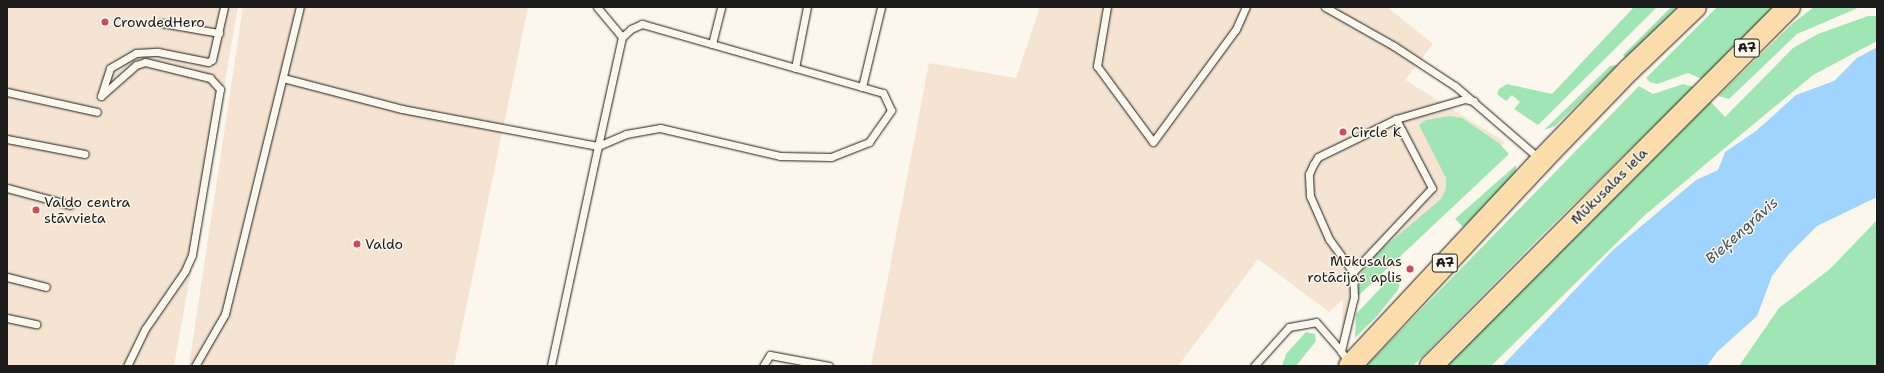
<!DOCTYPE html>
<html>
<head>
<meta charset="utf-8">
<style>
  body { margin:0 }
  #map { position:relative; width:1884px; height:373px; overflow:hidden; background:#fbf7ec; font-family:"Shantell Sans",sans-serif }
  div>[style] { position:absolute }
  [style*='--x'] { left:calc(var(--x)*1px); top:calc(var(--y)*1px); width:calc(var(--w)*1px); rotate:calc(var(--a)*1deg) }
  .built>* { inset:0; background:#f4e4d1 }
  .green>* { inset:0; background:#9fe6b4 }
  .water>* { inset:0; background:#9ed4fd }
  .roads { filter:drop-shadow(0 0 1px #1c1c1c) drop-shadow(0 0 1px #1c1c1c) }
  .service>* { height:7px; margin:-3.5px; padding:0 3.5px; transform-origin:3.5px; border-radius:3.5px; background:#fbf7ec }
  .trunk>* { height:22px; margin:-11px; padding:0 11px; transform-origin:11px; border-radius:11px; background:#fbddab }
  .dots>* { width:11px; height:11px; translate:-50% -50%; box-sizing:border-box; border:2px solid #fbf7ec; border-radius:50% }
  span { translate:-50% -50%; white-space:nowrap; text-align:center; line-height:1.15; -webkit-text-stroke:3px #fbf7ec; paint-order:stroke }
  .shield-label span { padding:1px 3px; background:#fbf7ec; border:1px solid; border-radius:3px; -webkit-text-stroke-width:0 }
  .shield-label { font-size:13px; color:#1c1c1c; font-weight:700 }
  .poi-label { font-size:14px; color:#1c1c1c }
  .left { translate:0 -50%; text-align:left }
  .right { translate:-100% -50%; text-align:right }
  .street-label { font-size:14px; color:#1c1c1c }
  .water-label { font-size:15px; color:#435360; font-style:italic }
  .frame { position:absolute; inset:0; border:8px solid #1c1c1c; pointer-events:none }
</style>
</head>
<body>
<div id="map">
  <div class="built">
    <i style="clip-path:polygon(7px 7px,238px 7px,174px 366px,7px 366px)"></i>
    <i style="clip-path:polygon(243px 7px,528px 7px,454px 366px,189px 366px)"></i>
    <i style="clip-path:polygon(1040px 7px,1387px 7px,1433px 44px,1405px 80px,1505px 142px,1359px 283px,1354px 314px,1342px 326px,1343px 299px,1329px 312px,1258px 259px,1178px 366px,871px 366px,929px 63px,1016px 78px)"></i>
  </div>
  <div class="green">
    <i style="clip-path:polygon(1634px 7px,1657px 7px,1538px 125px,1514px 109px,1520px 102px,1512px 95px,1506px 101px,1497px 94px,1499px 89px,1507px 84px,1552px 94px)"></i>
    <i style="clip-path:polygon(1671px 7px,1678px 7px,1626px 58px,1623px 55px)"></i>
    <i style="clip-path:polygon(1717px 7px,1773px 7px,1702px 79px,1688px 73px,1657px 84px,1650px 82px,1646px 78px)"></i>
    <i style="clip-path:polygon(1814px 7px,1860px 7px,1797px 34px,1729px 99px,1718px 96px,1793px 23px)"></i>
    <i style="clip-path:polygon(1868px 16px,1877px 16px,1877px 41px,1813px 75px,1732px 142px,1645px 215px,1491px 366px,1443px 366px,1709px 100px,1725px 117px,1793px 48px,1818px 34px)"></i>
    <i style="clip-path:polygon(1618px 65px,1555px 126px,1544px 130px,1610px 66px)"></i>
    <i style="clip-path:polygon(1683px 84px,1694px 87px,1545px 232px,1413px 366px,1366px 366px,1639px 86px,1653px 94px)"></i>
    <i style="clip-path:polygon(1450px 116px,1462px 118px,1499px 143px,1509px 154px,1356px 298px,1361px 274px,1369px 260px,1441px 199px,1446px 189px,1446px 178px,1419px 125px,1426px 120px)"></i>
    <i style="clip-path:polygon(1516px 165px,1516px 177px,1463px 227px,1455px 219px)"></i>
    <i style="clip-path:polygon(1877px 220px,1877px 366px,1739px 366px,1779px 308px,1830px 269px)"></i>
    <i style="clip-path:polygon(1393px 275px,1400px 282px,1398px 290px,1377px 316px,1355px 338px,1356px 314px)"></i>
    <i style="clip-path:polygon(1306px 332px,1315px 334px,1316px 341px,1296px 366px,1282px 366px,1286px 354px)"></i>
  </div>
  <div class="water">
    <i style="clip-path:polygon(1877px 47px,1877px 197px,1817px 226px,1789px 254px,1772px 276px,1757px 316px,1717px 352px,1707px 366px,1502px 366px,1613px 250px,1696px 180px,1718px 170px,1725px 152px,1756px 131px,1796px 95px,1834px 81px,1857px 58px)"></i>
  </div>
  <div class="roads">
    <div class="service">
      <i style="--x:597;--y:7;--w:39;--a:50"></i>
      <i style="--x:1107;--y:7;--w:60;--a:99.6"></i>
      <i style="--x:1097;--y:66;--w:94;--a:53.6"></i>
      <i style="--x:1153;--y:142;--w:140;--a:-53.7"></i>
      <i style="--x:1236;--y:29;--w:24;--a:-66"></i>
      <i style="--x:1325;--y:7;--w:79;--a:29.5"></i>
      <i style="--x:1394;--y:46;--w:73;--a:33.3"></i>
      <i style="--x:1455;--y:86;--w:112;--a:40.7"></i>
      <i style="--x:161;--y:23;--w:59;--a:9.8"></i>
      <i style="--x:712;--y:44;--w:38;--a:-76"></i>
      <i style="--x:795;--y:68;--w:62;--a:-78.9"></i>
      <i style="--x:283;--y:78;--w:123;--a:14.6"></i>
      <i style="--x:402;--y:109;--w:199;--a:10.7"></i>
      <i style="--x:598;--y:146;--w:30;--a:-23"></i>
      <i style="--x:626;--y:134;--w:35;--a:-10"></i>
      <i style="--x:660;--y:128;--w:123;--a:13.1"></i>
      <i style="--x:780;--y:156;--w:51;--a:1.1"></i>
      <i style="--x:831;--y:157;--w:41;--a:-21.5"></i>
      <i style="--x:869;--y:142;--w:39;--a:-55"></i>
      <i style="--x:891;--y:110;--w:19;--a:-115"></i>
      <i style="--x:883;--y:93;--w:251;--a:-164"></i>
      <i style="--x:642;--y:24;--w:12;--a:156"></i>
      <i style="--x:631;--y:29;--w:12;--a:138"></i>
      <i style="--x:622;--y:37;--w:112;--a:102.4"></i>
      <i style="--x:598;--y:146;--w:225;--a:102.1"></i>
      <i style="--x:862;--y:87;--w:82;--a:-76.6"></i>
      <i style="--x:7;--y:92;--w:92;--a:12.5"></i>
      <i style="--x:101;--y:96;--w:47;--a:-41.5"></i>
      <i style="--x:136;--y:65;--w:9;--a:-18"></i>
      <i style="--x:145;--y:62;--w:67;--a:13.8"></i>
      <i style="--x:210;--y:78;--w:15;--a:48"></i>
      <i style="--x:220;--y:89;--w:168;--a:99.6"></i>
      <i style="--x:192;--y:255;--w:17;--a:114"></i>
      <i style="--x:185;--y:271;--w:70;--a:124.6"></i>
      <i style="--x:145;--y:329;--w:41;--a:115.9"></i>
      <i style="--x:101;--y:96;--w:29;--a:-72"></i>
      <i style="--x:110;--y:68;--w:30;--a:-30"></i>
      <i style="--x:136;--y:53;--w:22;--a:-3"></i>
      <i style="--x:158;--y:52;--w:51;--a:11.3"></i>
      <i style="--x:208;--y:62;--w:4;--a:-27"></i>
      <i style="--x:212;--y:60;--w:54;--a:-77.2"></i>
      <i style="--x:7;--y:139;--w:79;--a:10.9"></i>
      <i style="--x:7;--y:188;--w:65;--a:15.1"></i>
      <i style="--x:1353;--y:272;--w:115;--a:-46.8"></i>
      <i style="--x:1432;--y:188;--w:78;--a:-117.6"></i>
      <i style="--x:7;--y:277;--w:40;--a:14.4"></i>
      <i style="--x:7;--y:318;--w:30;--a:12"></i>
      <i style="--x:1349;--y:363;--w:14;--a:-124"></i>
      <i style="--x:1341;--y:351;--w:56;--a:-76.5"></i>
      <i style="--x:1354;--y:297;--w:25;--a:-92"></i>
      <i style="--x:1353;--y:272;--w:41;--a:-126"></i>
      <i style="--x:1329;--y:239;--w:47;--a:-113.8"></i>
      <i style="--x:1310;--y:196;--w:22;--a:-93"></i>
      <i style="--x:1309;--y:174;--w:10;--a:-66"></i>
      <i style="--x:1313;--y:165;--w:9;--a:-58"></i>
      <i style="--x:1318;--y:157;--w:87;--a:-26"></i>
      <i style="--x:1396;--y:119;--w:72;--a:-16.2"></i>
      <i style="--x:1465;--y:99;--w:9;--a:13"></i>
      <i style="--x:195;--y:366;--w:60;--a:-60"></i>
      <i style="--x:225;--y:314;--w:316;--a:-76.3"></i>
      <i style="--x:763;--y:366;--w:13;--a:-58"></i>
      <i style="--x:770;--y:355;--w:60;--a:10.6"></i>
      <i style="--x:1254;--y:366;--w:52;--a:-48.1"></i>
      <i style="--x:1289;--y:327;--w:27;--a:-10"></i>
      <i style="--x:1316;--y:322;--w:38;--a:49"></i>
    </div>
    <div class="trunk">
      <i style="--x:1350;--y:366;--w:282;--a:-47"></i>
      <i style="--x:1542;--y:160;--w:125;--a:-46"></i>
      <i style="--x:1629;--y:70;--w:91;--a:-43.7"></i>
      <i style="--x:1431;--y:366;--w:507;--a:-45.08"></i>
    </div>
  </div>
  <div class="dots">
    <i style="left:105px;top:22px;background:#d1495b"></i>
    <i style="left:1343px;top:132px;background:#d1495b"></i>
    <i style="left:36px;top:210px;background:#d1495b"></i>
    <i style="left:357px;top:244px;background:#d1495b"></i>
    <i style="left:1410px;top:269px;background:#d1495b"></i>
  </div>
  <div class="shield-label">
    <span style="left:1747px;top:48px">A7</span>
    <span style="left:1445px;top:263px">A7</span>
  </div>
  <div class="poi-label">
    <span class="left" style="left:113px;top:22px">CrowdedHero</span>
    <span class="left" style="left:1351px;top:132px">Circle K</span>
    <span class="left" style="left:44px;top:210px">Valdo centra<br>stāvvieta</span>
    <span class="left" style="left:365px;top:244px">Valdo</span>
    <span class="right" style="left:1402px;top:269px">Mūkusalas<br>rotācijas aplis</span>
  </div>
  <div class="street-label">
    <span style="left:1609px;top:186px;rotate:-45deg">Mūkusalas iela</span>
  </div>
  <div class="water-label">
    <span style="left:1742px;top:231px;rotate:-42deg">Bieķengrāvis</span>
  </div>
  <div class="frame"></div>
</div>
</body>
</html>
